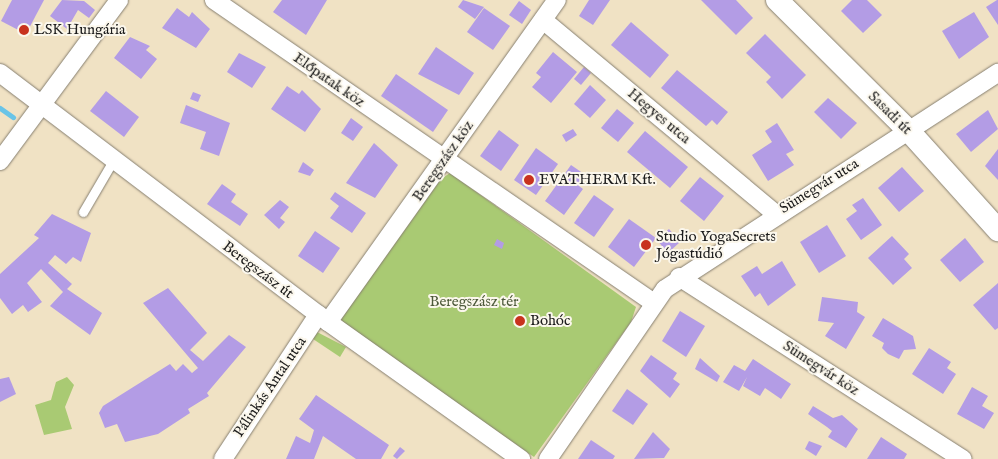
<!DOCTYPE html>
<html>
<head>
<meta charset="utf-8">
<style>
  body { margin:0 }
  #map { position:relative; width:998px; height:459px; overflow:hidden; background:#f0e2c4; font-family:"IM FELL English",serif }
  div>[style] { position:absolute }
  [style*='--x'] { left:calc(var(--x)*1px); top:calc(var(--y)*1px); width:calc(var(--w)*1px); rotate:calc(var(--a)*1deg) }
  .green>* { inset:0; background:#a9ca73 }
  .stream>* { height:5px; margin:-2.5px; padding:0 2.5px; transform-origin:2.5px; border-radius:2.5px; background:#69c4e7 }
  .building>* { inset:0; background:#b39ce5 }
  .roads { filter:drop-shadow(0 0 1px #867f70) drop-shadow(0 0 1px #867f70) }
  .service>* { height:9px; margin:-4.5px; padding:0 4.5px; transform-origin:4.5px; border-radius:4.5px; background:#fff }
  .minor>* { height:18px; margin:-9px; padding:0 9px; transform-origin:9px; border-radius:9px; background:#fff }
  .tertiary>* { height:22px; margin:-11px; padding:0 11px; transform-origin:11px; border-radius:11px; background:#fff }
  .dots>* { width:14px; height:14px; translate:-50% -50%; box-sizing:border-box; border:2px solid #fbf7ec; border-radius:50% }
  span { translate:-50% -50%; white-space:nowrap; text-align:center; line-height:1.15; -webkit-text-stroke:4px #fbf7ec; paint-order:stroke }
  .poi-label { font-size:15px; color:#1c1c1c }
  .left { translate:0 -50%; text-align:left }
  .street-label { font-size:15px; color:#1c1c1c }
  .park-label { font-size:15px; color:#4d593a }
</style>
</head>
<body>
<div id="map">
  <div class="green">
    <i style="clip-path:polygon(450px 173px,636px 307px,631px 322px,534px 457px,347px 328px,341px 319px,441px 179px)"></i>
    <i style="clip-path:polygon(317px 332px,346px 347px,340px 357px,310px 337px)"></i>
    <i style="clip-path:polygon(67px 377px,74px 385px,65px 407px,72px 429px,44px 435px,35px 405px,51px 400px,56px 382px)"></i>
  </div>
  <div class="stream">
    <i style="--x:0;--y:108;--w:16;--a:35"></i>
  </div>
  <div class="building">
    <i style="clip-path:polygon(12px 0,44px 0,26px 34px,1px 21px)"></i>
    <i style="clip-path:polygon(62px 0,84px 1px,95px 10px,89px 18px,78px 10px,67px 29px,50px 16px)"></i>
    <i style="clip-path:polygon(282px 0,327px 0,306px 35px,273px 12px)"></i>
    <i style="clip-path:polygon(463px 0,484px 7px,475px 19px,458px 7px)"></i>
    <i style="clip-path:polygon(589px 0,610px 0,593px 25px,579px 16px)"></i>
    <i style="clip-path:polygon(701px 0,736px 0,753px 18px,736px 35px)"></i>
    <i style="clip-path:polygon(852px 0,867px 0,882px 15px,863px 33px,841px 11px)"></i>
    <i style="clip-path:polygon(997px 0,998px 0,998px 25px,986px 7px)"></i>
    <i style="clip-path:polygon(519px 1px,531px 10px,522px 24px,509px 15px)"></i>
    <i style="clip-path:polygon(177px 8px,189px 17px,192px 12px,210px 29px,196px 48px,162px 28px)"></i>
    <i style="clip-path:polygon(484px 8px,510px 26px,493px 50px,467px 32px)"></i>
    <i style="clip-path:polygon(974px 12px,989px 37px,959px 59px,942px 31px)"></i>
    <i style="clip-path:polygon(631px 22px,669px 55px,650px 78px,611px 45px)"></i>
    <i style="clip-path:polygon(765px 34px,806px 75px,782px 99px,766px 82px,771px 77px,746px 53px)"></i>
    <i style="clip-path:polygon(130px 37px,150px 46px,146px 50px,157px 59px,141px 79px,114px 58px)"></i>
    <i style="clip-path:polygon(436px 47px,474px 73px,459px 95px,418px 74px)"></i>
    <i style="clip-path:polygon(553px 52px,577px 72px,551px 103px,532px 87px,541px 77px,536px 73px)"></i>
    <i style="clip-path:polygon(239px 53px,266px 67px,252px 88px,227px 72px)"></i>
    <i style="clip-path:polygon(584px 67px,591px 73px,581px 85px,574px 79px)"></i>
    <i style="clip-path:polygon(677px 70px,728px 112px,717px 125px,712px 120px,706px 126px,661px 88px)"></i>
    <i style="clip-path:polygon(396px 74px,448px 110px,433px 132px,381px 96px)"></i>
    <i style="clip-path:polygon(590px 85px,606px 100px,590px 118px,574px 104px)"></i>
    <i style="clip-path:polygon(287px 86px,299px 94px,302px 90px,321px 109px,305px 132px,271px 109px)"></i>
    <i style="clip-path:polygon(106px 91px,139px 117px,124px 137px,90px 111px)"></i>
    <i style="clip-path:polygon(193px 92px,201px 95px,198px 102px,190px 99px)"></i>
    <i style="clip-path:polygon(828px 98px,857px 123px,841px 139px,814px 112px)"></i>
    <i style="clip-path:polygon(186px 105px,230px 123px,219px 156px,200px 149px,206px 132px,180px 123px)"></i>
    <i style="clip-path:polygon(617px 109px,634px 123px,618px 142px,601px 128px)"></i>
    <i style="clip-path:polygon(988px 110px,998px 129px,971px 152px,956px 134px)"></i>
    <i style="clip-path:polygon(351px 118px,363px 127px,353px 141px,341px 133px)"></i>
    <i style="clip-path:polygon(777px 123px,794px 150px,786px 154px,794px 165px,768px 181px,752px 155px,772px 142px,765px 131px)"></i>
    <i style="clip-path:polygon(573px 129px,577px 135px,566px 142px,562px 135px)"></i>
    <i style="clip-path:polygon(499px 130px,519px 145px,501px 171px,480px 156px)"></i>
    <i style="clip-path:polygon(645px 131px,688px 167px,670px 188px,627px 152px)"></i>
    <i style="clip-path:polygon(374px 143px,398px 165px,375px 198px,346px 183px)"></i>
    <i style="clip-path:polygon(536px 148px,558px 164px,536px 195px,514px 180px)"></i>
    <i style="clip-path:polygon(998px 149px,998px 180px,985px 166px)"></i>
    <i style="clip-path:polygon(303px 162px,314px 170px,310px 176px,298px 172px)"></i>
    <i style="clip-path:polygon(571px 165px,587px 176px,579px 186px,583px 189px,564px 215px,545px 201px)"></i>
    <i style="clip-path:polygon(902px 167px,924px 191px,899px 212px,878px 188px)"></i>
    <i style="clip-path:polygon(700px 177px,724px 196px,704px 221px,680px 201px)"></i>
    <i style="clip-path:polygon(222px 184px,236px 194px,231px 202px,248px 214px,240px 226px,207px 204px)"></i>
    <i style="clip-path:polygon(335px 192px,366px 213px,352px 233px,330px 218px,339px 206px,330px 199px)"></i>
    <i style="clip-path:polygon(594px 195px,614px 209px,594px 237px,574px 223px)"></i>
    <i style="clip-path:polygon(863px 198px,882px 225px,861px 240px,846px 219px,857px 211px,852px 205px)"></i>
    <i style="clip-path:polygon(280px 200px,289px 207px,280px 218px,285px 222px,279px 229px,264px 215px)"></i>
    <i style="clip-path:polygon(52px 214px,91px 233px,81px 262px,73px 257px,66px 264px,55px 255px,48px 263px,72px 284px,67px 289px,102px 313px,90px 335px,50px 306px,63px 292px,41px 269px,27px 283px,42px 302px,28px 312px,23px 305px,12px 314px,0 298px,0 274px,39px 238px,34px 235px)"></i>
    <i style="clip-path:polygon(629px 219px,656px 238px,634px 267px,608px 247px)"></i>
    <i style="clip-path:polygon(827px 225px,846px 256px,819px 273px,800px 242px)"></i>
    <i style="clip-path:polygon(669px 229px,680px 242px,668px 253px,656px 239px)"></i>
    <i style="clip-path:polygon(315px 231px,340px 248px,323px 273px,298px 256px)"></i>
    <i style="clip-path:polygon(892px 236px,909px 254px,904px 259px,912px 268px,893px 285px,868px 258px)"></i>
    <i style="clip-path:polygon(965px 238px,984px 262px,960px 282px,940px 260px)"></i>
    <i style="clip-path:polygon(497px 239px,504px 243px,502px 249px,494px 245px)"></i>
    <i style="clip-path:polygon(782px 261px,796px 285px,768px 306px,760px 293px,755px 297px,741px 276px,757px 266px,762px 274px)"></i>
    <i style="clip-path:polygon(998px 283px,998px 328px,995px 330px,973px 305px)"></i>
    <i style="clip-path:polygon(168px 288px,207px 333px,190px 350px,203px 361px,229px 335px,246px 347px,207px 393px,209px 396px,188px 409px,190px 413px,158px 434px,125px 442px,117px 424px,105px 428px,99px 413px,103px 406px,170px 364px,176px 371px,183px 364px,192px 373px,198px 368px,143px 303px)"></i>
    <i style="clip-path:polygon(822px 297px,858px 302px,857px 312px,865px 317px,846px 349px,825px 336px,834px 323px,818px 321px)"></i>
    <i style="clip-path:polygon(680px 311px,705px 326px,686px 357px,662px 341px)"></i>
    <i style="clip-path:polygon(883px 318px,913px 336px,916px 349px,904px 350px,899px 359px,888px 354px,882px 348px,884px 343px,872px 336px)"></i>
    <i style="clip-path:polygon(929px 348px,951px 362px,947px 368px,956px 374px,943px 394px,912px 374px)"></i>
    <i style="clip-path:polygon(651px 355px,677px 373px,673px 379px,680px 384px,670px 398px,640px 371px)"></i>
    <i style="clip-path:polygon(700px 358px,720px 376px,717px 382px,695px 369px)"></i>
    <i style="clip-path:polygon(753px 359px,791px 384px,781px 399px,765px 388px,760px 396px,743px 386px,747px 377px,739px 391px,723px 382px,734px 365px,745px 371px)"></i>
    <i style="clip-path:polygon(9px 377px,16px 394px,0 402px,0 379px)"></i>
    <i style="clip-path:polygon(972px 387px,988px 396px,982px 406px,994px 413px,984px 429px,957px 414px)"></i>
    <i style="clip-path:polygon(627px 389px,648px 404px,633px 425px,612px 411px)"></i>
    <i style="clip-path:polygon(316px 395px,389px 445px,381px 459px,356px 459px,323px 436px,314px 459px,286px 459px,296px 436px,310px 443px,314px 430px,299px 419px)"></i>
    <i style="clip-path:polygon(813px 406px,833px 418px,842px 415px,858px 429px,846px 448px,828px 437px,832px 431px,827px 427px,808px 414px)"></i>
    <i style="clip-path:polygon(653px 432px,670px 449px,664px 458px,634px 459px)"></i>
    <i style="clip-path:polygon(881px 437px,907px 454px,904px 459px,867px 459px)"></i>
    <i style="clip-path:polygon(591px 440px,615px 456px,613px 459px,578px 459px)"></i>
    <i style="clip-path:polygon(809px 441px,822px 446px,816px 456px,805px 449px)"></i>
    <i style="clip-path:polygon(400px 447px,405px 451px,397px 459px,393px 456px)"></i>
  </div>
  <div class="roads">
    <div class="service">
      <i style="--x:83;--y:212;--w:61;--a:-59.7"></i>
    </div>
    <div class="minor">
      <i style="--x:214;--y:0;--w:534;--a:34.55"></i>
      <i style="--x:543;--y:20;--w:302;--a:39.8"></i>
      <i style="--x:0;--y:73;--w:412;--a:37.2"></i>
      <i style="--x:328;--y:322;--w:237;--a:35.4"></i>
      <i style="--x:0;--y:161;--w:200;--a:-53.5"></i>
      <i style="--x:679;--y:277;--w:337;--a:32.7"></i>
      <i style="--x:328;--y:322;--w:395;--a:-54.6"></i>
      <i style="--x:223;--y:459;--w:173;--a:-56.6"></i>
      <i style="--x:548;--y:459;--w:206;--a:-55.5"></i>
      <i style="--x:665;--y:289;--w:397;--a:-33"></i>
    </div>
    <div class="tertiary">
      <i style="--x:777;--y:0;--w:185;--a:44.8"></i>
      <i style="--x:908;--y:130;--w:135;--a:48"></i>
    </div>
  </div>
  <div class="dots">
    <i style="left:24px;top:30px;background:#c8321e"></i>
    <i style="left:529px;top:180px;background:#c8321e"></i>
    <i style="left:646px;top:245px;background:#c8321e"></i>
    <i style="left:520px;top:321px;background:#c8321e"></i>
  </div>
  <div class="poi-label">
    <span class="left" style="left:34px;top:30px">LSK Hungária</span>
    <span class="left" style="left:539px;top:180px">EVATHERM Kft.</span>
    <span class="left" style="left:656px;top:245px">Studio YogaSecrets<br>Jógastúdió</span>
    <span class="left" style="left:530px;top:321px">Bohóc</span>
  </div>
  <div class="street-label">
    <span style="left:329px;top:80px;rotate:35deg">Előpatak köz</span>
    <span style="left:890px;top:113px;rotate:45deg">Sasadi út</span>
    <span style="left:659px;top:116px;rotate:40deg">Hegyes utca</span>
    <span style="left:443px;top:161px;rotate:-55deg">Beregszász köz</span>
    <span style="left:819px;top:186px;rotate:-32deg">Sümegvár utca</span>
    <span style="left:258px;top:270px;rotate:37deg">Beregszász út</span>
    <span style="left:821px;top:368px;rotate:33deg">Sümegvár köz</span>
    <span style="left:270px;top:387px;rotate:-56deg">Pálinkás Antal utca</span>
  </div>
  <div class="park-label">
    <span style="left:474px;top:302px">Beregszász tér</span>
  </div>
</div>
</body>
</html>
